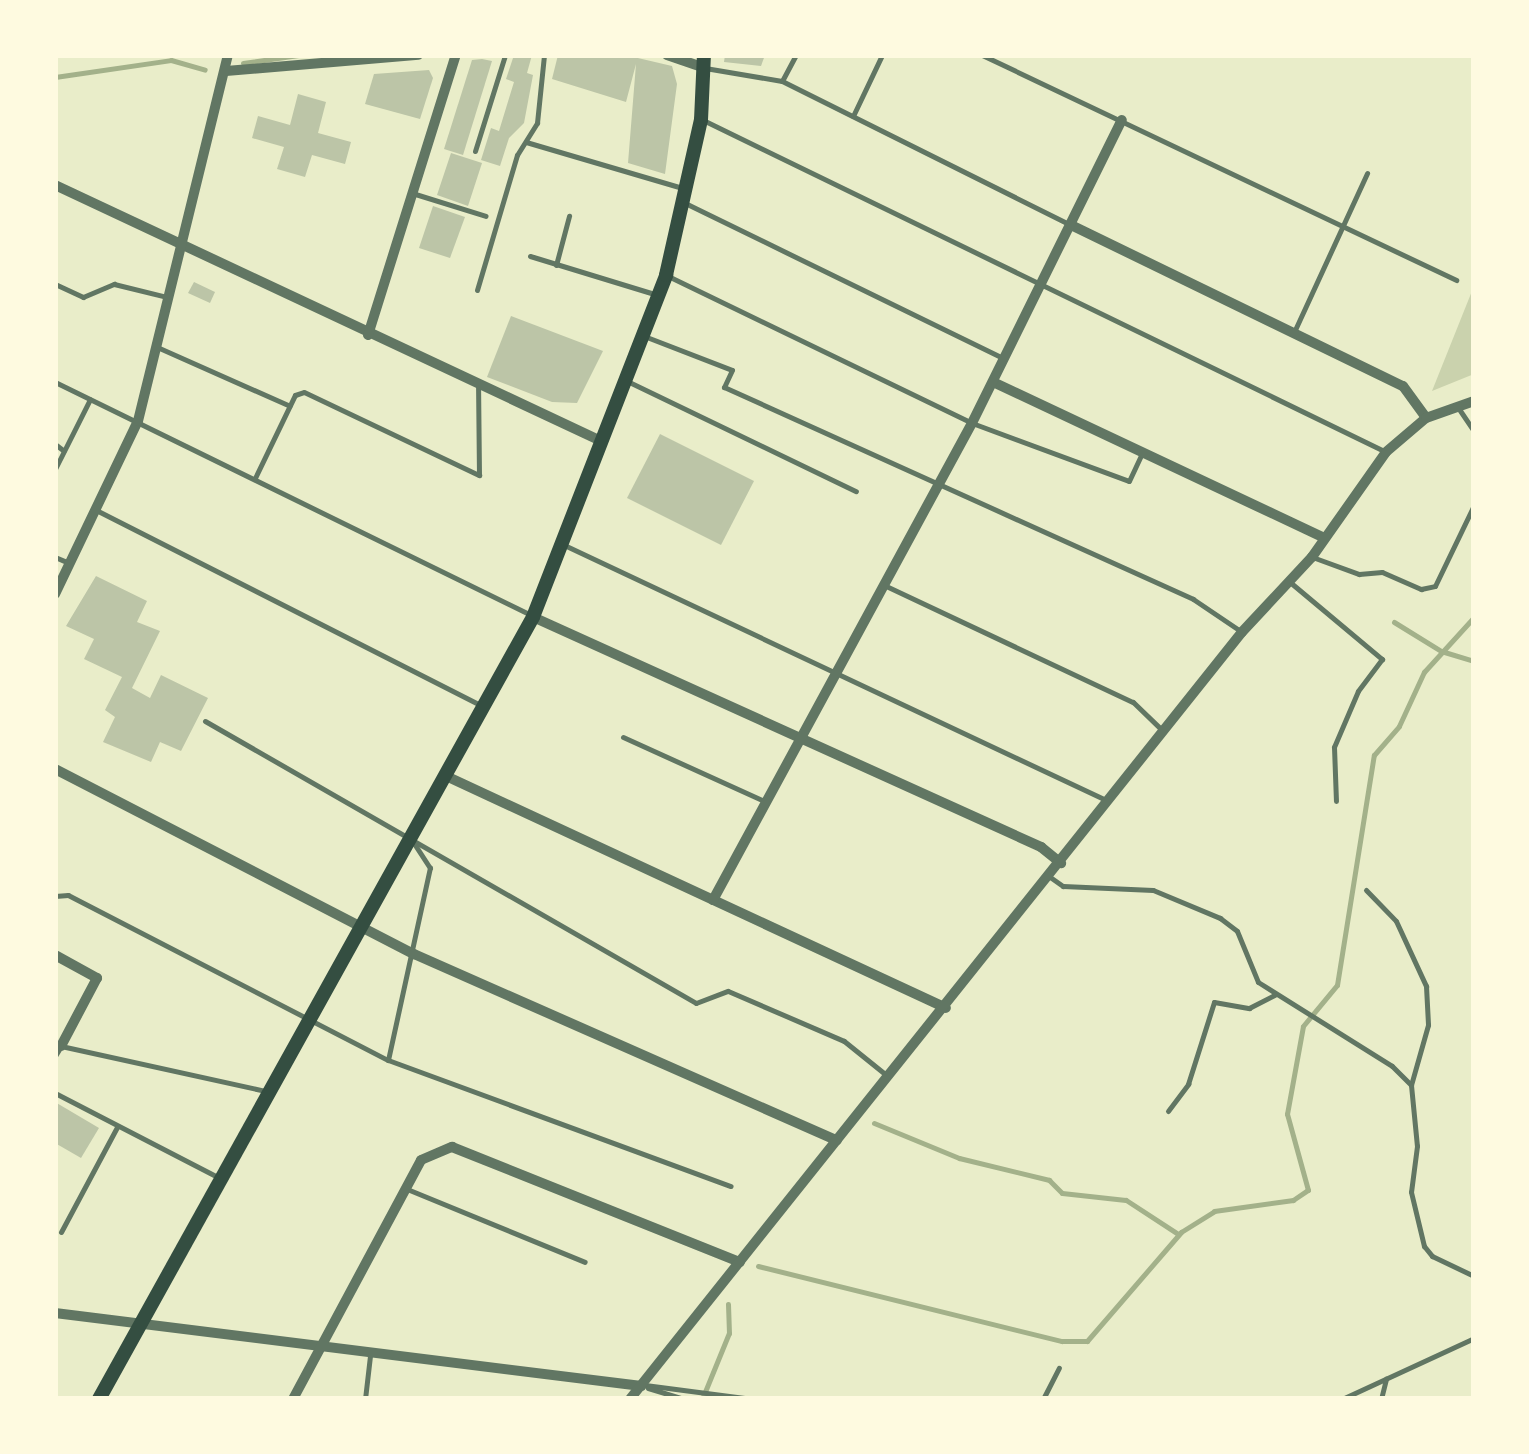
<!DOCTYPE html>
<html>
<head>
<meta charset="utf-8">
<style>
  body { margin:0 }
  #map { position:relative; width:1529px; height:1454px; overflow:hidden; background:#e9edc9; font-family:"Source Serif 4",serif }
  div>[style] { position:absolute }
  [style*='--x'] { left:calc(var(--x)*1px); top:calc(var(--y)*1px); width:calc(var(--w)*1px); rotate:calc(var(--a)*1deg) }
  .green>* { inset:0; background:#cad2ad }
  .stream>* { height:5px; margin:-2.5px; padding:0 2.5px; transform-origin:2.5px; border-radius:2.5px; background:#a3b18a }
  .building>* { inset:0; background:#bcc5a7 }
  .service>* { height:5px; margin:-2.5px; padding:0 2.5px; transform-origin:2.5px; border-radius:2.5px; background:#617663 }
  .minor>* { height:10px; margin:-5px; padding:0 5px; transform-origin:5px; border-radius:5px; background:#617663 }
  .secondary>* { height:14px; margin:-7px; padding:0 7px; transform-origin:7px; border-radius:7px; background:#344e41 }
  span { translate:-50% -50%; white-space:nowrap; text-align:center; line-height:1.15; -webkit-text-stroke:8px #fefae0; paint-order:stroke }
  .frame { position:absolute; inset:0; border:58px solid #fefae0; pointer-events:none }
</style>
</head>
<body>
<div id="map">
  <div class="green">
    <i style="clip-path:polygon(1474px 286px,1474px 374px,1432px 391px)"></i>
  </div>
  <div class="stream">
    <i style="--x:243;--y:63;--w:56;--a:-8.3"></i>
    <i style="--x:55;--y:77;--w:117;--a:-8.3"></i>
    <i style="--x:171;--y:60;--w:35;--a:16"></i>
    <i style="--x:1394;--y:622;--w:55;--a:31.7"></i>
    <i style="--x:1441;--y:651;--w:34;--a:17"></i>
    <i style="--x:874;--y:1123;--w:92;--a:22.4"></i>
    <i style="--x:959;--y:1158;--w:93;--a:13.7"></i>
    <i style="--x:1049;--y:1180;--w:18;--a:45"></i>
    <i style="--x:1062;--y:1193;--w:64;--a:6.2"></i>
    <i style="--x:1126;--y:1200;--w:62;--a:33.2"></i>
    <i style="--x:758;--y:1266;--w:313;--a:13.9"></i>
    <i style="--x:1062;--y:1341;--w:25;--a:0"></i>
    <i style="--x:1087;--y:1341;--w:144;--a:-49.2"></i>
    <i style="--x:1181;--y:1232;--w:39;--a:-32"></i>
    <i style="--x:1214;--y:1211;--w:80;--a:-7.9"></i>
    <i style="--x:1293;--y:1200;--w:18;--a:-34"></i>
    <i style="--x:1308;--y:1190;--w:79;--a:-105.4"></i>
    <i style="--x:1287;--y:1114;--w:89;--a:-79.7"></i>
    <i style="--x:1303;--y:1026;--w:53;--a:-50.3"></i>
    <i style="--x:1337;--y:985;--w:233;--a:-80.9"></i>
    <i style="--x:1374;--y:755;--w:38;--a:-49"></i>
    <i style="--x:1399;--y:726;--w:60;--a:-65.2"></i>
    <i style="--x:1424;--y:672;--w:74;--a:-47.7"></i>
    <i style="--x:702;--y:1399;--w:71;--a:-67.8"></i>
    <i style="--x:729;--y:1333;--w:29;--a:-92"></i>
  </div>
  <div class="building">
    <i style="clip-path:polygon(514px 55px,532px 55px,527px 73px,533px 75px,524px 123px,509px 138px,500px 166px,481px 160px,491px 128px,499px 131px,514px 82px,506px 79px)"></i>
    <i style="clip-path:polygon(558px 55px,625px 55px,672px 66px,677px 84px,665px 174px,628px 163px,636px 64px,626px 102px,552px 79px)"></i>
    <i style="clip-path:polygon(725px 55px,765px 55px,761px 66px,724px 62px)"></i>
    <i style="clip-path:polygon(482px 59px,492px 61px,463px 155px,444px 149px,472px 60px)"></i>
    <i style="clip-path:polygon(429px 70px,433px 78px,420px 119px,365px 104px,374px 74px)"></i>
    <i style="clip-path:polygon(298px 94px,326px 102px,318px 133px,351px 142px,345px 164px,312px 155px,305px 177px,277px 169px,284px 147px,252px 138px,258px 116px,290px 125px)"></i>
    <i style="clip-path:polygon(451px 153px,482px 163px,468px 206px,437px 195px)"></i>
    <i style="clip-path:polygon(433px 206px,465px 217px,450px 258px,419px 248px)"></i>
    <i style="clip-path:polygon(194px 282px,215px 292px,210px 303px,188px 293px)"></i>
    <i style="clip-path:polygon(511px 316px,603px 351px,577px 403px,552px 402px,487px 377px)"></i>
    <i style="clip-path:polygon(660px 434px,754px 481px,721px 545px,627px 498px)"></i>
    <i style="clip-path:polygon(96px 576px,147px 601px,137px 622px,160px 631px,132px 688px,150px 698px,161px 675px,208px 698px,181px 751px,160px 742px,151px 762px,103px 742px,115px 717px,105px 710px,122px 677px,84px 659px,94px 639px,66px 626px)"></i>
    <i style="clip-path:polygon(55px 1102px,99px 1128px,81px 1158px,55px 1143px)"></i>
  </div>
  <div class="service">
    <i style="--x:982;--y:55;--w:525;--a:25.39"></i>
    <i style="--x:705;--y:68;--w:78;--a:9.6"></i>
    <i style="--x:782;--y:81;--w:321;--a:26.5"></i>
    <i style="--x:782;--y:81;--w:30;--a:-62"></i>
    <i style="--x:853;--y:116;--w:68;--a:-64.6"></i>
    <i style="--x:705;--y:121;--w:755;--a:25.92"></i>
    <i style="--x:526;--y:142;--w:163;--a:16.4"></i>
    <i style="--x:475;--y:151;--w:101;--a:-72.6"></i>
    <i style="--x:412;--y:193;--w:77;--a:17.3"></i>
    <i style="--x:687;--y:204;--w:352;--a:26"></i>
    <i style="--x:530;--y:256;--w:130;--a:17"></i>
    <i style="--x:556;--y:265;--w:51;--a:-75.1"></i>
    <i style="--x:670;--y:277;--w:335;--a:25.8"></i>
    <i style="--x:972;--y:423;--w:167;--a:20.3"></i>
    <i style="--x:1129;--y:481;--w:29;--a:-65"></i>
    <i style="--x:55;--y:284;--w:31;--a:25"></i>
    <i style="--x:83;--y:297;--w:34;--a:-23"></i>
    <i style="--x:114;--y:284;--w:55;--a:13.8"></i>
    <i style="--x:477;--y:290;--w:141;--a:-73.5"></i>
    <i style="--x:517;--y:155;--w:38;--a:-58"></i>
    <i style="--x:537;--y:123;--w:68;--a:-84.1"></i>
    <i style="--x:1294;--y:332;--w:175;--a:-65.3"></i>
    <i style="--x:644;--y:336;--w:94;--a:21.1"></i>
    <i style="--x:732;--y:370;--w:19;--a:115"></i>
    <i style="--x:724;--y:387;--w:515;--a:24.32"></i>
    <i style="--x:1193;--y:599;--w:59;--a:34"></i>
    <i style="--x:157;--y:347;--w:145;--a:23.9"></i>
    <i style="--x:627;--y:381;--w:254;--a:25.7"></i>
    <i style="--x:55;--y:382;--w:530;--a:26.08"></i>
    <i style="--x:1459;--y:409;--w:27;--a:56"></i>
    <i style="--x:55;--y:444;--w:11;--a:38"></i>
    <i style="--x:55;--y:469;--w:78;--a:-63.4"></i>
    <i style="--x:255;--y:478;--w:92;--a:-64.3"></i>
    <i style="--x:295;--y:395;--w:9;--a:-18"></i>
    <i style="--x:304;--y:392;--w:194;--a:25.4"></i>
    <i style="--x:479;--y:475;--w:89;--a:-90.6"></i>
    <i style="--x:96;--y:510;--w:432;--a:26.9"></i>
    <i style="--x:562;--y:544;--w:603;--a:25.21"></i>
    <i style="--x:55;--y:557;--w:13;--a:23"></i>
    <i style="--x:1315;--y:558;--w:47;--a:20"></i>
    <i style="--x:1359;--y:574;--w:23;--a:-5"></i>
    <i style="--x:1382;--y:572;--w:43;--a:23.6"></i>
    <i style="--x:1421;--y:589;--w:14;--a:-12"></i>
    <i style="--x:1435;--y:586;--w:90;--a:-64.3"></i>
    <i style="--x:1291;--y:583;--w:119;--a:39.9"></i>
    <i style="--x:1382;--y:659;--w:40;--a:127"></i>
    <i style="--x:1358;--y:691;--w:61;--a:113.2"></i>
    <i style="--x:1334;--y:747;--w:54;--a:87.9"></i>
    <i style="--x:886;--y:586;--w:273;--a:25.2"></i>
    <i style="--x:1133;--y:702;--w:39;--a:44"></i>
    <i style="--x:205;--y:721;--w:566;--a:29.87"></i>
    <i style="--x:696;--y:1003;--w:34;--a:-21"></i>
    <i style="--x:728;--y:991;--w:126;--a:23.3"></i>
    <i style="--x:844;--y:1041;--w:53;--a:38.8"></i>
    <i style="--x:623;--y:737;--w:155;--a:24.4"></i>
    <i style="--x:1050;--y:877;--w:16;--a:35"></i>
    <i style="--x:1063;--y:886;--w:90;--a:2.5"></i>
    <i style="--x:1153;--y:890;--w:73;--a:22.7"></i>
    <i style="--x:1220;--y:918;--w:21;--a:37"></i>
    <i style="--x:1237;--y:931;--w:55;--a:67.6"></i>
    <i style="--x:1258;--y:982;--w:158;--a:32.1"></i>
    <i style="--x:1392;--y:1066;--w:27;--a:45"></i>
    <i style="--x:1411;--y:1085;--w:61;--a:84.4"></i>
    <i style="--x:1417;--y:1146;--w:46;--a:97.4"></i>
    <i style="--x:1411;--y:1192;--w:56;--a:76.5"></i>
    <i style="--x:1424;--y:1246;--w:13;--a:51"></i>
    <i style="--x:1432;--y:1256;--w:47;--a:25.5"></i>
    <i style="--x:1366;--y:890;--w:43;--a:45.9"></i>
    <i style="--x:1396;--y:921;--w:72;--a:65.2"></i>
    <i style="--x:1426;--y:986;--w:39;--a:87"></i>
    <i style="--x:1428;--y:1025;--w:62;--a:105.8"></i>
    <i style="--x:55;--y:896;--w:13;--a:-4"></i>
    <i style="--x:68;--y:895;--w:360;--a:27.3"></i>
    <i style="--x:388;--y:1060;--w:365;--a:20.2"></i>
    <i style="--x:55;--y:1056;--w:12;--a:-59"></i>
    <i style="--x:61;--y:1046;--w:210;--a:12.4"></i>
    <i style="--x:388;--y:1060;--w:197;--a:-77.7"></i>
    <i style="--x:430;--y:868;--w:30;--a:-123"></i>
    <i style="--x:55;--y:1093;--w:183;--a:27.3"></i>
    <i style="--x:1168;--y:1111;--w:34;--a:-53"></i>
    <i style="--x:1188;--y:1084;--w:86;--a:-72.4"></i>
    <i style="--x:1214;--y:1002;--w:36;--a:10"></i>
    <i style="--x:1249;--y:1008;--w:29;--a:-27"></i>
    <i style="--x:407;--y:1189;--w:192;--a:22.3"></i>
    <i style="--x:61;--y:1232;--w:119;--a:-61.9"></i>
    <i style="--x:645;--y:1385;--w:108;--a:7.5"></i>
    <i style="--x:648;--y:1388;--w:39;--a:17"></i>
    <i style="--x:365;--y:1399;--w:43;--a:-83.4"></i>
    <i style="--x:1043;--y:1399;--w:35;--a:-63"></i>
    <i style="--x:1342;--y:1399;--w:145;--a:-24.8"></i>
    <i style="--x:1381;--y:1399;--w:21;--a:-76"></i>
  </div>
  <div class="minor">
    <i style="--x:667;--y:55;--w:37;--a:19"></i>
    <i style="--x:226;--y:71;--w:193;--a:-4.8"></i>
    <i style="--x:55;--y:185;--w:603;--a:25.12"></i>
    <i style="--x:1071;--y:225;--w:369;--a:25.9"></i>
    <i style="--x:1403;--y:386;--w:39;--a:54"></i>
    <i style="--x:368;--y:335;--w:294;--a:-72.6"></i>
    <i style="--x:993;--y:382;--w:364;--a:25.2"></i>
    <i style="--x:55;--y:594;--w:192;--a:-64.4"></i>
    <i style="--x:138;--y:421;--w:377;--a:-76.2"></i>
    <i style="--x:533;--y:617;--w:558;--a:24.36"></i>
    <i style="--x:1041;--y:847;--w:26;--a:39"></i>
    <i style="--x:55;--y:769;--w:404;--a:27.3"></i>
    <i style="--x:414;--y:954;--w:462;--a:23.8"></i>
    <i style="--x:446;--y:776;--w:551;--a:24.89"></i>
    <i style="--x:713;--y:900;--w:543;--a:-61.5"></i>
    <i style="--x:972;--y:423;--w:338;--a:-63.7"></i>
    <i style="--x:55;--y:955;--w:48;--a:28.7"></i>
    <i style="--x:97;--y:978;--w:77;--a:117.9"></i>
    <i style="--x:55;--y:1313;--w:591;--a:7.1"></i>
    <i style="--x:293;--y:1399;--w:271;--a:-61.8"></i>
    <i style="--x:421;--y:1160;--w:34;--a:-23"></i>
    <i style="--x:452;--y:1147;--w:310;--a:21.8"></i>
    <i style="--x:630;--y:1399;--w:981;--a:-51.41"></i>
    <i style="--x:1242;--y:632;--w:103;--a:-47"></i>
    <i style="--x:1312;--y:557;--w:128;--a:-54.8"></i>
    <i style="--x:1386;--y:452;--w:52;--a:-40.4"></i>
    <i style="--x:1426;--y:418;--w:51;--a:-19.5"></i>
  </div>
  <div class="secondary">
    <i style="--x:99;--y:1399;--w:894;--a:-60.97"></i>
    <i style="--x:533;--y:617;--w:367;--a:-68.7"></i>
    <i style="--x:666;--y:275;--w:159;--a:-77.3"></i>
    <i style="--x:701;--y:120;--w:65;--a:-87.4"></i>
  </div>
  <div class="frame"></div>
</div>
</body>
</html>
